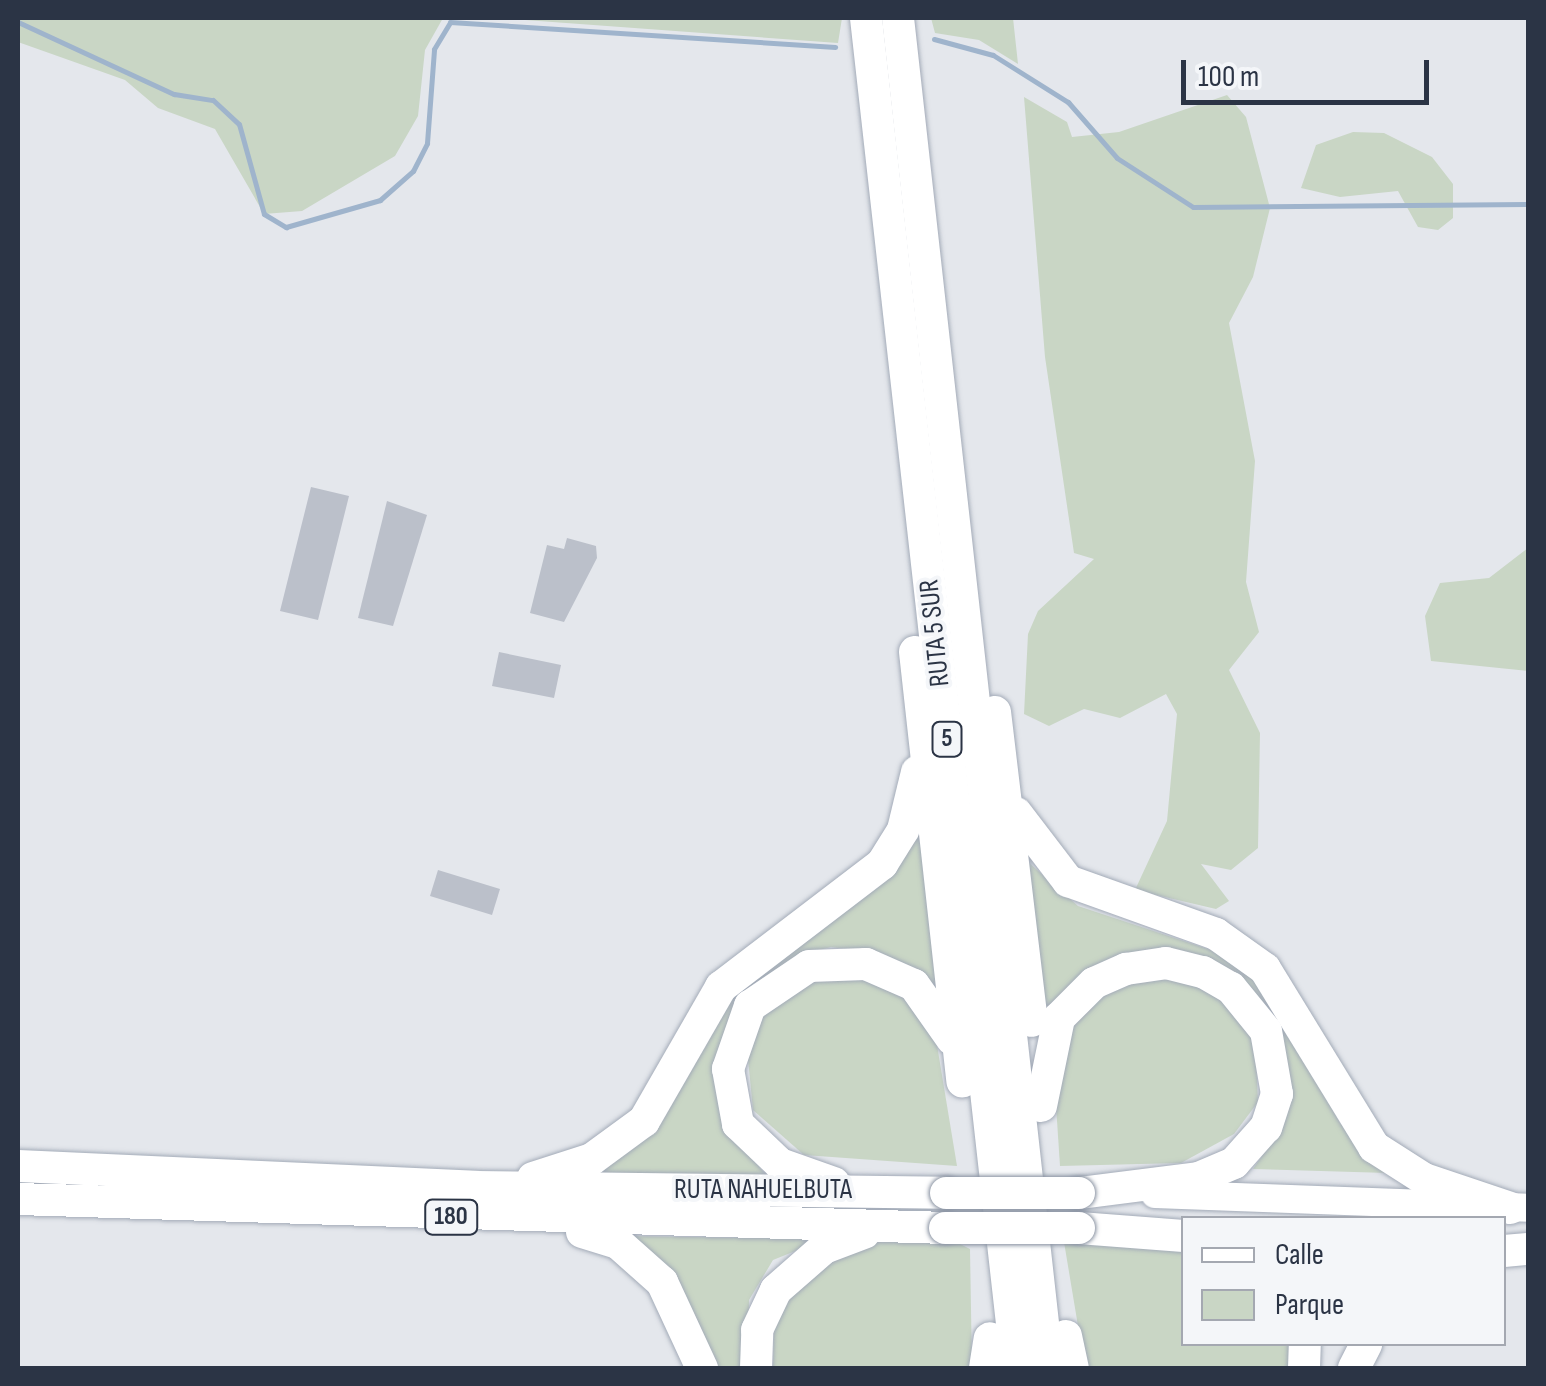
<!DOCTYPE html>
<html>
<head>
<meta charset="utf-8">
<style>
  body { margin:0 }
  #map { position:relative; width:1546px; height:1386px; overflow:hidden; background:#e4e7ec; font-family:"Sofia Sans Condensed",sans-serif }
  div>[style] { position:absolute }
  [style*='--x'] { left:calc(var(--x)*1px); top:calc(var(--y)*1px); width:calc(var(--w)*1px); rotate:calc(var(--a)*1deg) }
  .green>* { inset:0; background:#c9d6c5 }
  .stream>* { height:5px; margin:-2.5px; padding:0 2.5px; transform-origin:2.5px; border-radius:2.5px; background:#9fb4cc }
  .building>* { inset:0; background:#bbc0ca }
  .roads { filter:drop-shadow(0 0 2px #a3abb8) drop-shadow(0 0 2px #a3abb8) }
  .primary>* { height:28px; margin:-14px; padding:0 14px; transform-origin:14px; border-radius:14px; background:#fff }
  .highway>* { height:32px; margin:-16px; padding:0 16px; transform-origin:16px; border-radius:16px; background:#fff }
  .bridges { filter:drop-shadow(0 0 2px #8b94a3) drop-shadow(0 0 2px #8b94a3) }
  .highway-bridge>* { height:32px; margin:-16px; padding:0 16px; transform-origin:16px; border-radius:16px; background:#fff }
  span { translate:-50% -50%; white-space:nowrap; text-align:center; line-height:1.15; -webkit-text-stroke:8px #f4f6f9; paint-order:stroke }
  .shield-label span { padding:2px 8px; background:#f4f6f9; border:2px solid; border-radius:8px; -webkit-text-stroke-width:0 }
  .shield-label { font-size:25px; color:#2b3445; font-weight:700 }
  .street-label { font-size:28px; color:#2b3445 }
  .frame { position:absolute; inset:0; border:20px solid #2b3445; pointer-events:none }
  .legend { position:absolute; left:1181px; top:1216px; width:325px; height:130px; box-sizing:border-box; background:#f4f6f9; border:2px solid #a4a8b1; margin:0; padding:12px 18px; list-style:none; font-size:30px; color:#2b3445 }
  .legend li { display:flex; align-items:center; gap:20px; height:50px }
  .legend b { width:50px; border:2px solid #a4a8b1 }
  .scale { position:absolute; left:1181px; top:60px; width:248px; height:45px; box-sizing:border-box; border:5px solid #2b3445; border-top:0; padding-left:12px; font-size:30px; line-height:35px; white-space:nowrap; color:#2b3445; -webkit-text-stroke:8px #f4f6f9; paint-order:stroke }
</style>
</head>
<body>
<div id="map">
  <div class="green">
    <i style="clip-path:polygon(18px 18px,443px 18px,425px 50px,418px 116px,395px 156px,302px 211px,264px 214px,215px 129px,158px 108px,125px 80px,18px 42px)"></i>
    <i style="clip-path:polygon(497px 18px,842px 18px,838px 43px)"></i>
    <i style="clip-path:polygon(931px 18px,1013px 18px,1018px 64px,979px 40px,935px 33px)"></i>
    <i style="clip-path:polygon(1227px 95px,1246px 117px,1270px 208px,1253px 277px,1229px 323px,1255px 461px,1246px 582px,1259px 632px,1229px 670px,1260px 733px,1258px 848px,1231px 870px,1201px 864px,1229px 901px,1216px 909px,1135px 890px,1167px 821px,1177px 714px,1166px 694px,1120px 718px,1084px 709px,1049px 726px,1024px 714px,1028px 634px,1038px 611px,1094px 559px,1074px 553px,1045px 357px,1024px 97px,1067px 122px,1072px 137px,1119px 132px)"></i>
    <i style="clip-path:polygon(1353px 132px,1384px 133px,1432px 157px,1453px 184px,1453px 218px,1438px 230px,1418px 227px,1398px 191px,1340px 197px,1301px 188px,1316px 145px)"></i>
    <i style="clip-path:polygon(1528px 548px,1528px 671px,1431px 661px,1425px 616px,1440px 583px,1489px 578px)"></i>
    <i style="clip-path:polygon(918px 815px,942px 1001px,869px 952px,831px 947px,796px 956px,743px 995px,717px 1057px,720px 1116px,767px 1177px,579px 1178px,719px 1008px,881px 885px)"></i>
    <i style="clip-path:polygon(1019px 854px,1078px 906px,1217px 952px,1260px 982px,1340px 1123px,1388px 1173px,1253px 1169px,1277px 1134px,1286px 1063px,1175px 954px,1048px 1017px)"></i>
    <i style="clip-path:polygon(844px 971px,906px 996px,936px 1039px,957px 1166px,804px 1155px,753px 1110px,746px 1038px,779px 990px)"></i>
    <i style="clip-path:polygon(1152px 973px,1204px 981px,1255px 1037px,1258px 1102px,1234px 1134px,1181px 1163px,1060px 1166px,1053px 1060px,1086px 1002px)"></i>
    <i style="clip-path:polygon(622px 1236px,825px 1239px,773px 1260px,749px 1300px,748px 1368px,714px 1368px)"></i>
    <i style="clip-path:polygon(950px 1239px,970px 1249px,972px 1368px,773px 1368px,774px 1325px,795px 1283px,866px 1241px)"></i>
    <i style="clip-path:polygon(1183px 1241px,1184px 1344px,1291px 1344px,1288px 1368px,1085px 1368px,1064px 1242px)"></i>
  </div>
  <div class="stream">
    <i style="--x:18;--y:22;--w:172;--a:24.8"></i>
    <i style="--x:174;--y:94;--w:39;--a:9"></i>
    <i style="--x:213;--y:100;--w:35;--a:43"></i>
    <i style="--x:239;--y:124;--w:93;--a:74.5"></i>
    <i style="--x:264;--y:214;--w:26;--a:31"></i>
    <i style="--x:286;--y:227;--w:98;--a:-16"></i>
    <i style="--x:380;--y:200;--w:44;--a:-41.3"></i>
    <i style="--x:413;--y:171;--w:31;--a:-63"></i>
    <i style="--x:427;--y:143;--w:94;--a:-85.7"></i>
    <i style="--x:434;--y:49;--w:31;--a:-59"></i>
    <i style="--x:450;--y:22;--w:386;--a:3.7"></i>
    <i style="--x:934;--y:39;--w:61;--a:15.2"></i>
    <i style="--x:993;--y:55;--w:89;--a:32.1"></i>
    <i style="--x:1068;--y:102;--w:74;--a:48.8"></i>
    <i style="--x:1117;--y:158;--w:90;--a:32.8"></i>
    <i style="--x:1193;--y:207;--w:335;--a:-0.5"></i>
  </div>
  <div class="building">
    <i style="clip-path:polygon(311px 487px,349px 496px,318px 620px,280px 611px)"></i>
    <i style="clip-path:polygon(387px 501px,427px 515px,393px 626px,358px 618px)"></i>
    <i style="clip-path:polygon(567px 538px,596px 546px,597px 558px,564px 622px,530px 613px,547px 545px,564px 549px)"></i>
    <i style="clip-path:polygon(499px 652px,561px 665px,554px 698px,492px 686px)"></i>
    <i style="clip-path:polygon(438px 870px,500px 889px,492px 915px,430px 896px)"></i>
  </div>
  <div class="roads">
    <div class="primary">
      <i style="--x:1155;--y:1194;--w:373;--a:2.1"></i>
    </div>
    <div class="highway">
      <i style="--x:866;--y:18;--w:1358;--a:83.62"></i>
      <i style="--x:898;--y:18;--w:1358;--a:83.66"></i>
      <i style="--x:915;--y:652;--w:432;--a:83.7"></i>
      <i style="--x:995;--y:712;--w:311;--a:83.2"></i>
      <i style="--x:1016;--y:813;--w:86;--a:52.6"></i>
      <i style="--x:1068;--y:881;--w:157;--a:19.7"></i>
      <i style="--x:1216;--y:934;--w:60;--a:35.5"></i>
      <i style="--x:1265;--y:969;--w:209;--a:58.5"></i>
      <i style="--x:1374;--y:1147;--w:59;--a:32.6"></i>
      <i style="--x:1424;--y:1179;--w:91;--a:18.6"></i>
      <i style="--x:1041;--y:1106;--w:90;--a:-78.4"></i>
      <i style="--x:1059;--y:1018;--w:49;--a:-45"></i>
      <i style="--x:1094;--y:983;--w:35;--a:-24"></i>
      <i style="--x:1126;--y:969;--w:40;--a:-8.5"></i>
      <i style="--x:1166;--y:963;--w:38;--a:14"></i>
      <i style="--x:1203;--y:972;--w:32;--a:30"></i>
      <i style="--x:1231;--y:988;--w:55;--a:50.9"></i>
      <i style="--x:1266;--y:1031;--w:64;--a:80.1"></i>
      <i style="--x:1277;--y:1094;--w:35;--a:108"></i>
      <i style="--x:1266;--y:1127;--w:48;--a:131.6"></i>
      <i style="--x:1234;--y:1163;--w:39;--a:157"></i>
      <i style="--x:1198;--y:1178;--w:120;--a:172.8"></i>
      <i style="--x:18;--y:1166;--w:458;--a:2.6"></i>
      <i style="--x:476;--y:1187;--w:470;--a:0.7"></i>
      <i style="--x:533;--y:1178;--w:62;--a:-17.9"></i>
      <i style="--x:592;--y:1159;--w:64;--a:-36.2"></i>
      <i style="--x:644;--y:1121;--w:155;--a:-60.1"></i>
      <i style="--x:721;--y:987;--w:203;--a:-37.4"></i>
      <i style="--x:882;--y:864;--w:40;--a:-58"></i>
      <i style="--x:903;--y:830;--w:60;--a:-76.4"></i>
      <i style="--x:834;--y:1183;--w:57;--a:-160.6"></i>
      <i style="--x:780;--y:1164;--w:58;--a:-136.4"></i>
      <i style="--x:738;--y:1124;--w:56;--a:-100.3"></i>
      <i style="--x:728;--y:1069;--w:67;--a:-70.8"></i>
      <i style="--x:750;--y:1006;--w:71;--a:-34.1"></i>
      <i style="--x:809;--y:966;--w:57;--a:-2"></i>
      <i style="--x:866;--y:964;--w:52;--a:23.6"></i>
      <i style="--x:914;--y:985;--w:66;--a:54.9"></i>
      <i style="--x:18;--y:1199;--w:927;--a:1.79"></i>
      <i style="--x:1079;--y:1228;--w:105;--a:4.4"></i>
      <i style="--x:582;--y:1232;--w:38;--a:17"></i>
      <i style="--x:618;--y:1243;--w:59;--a:41.6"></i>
      <i style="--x:662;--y:1282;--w:95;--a:65.1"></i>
      <i style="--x:1504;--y:1251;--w:24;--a:-5"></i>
      <i style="--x:1066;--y:1336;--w:33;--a:78"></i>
      <i style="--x:756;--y:1368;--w:38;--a:-88"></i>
      <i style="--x:757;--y:1330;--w:44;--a:-64.6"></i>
      <i style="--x:776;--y:1290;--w:64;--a:-41.2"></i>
      <i style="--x:824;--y:1248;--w:43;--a:-20.6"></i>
      <i style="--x:985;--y:1368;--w:30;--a:-81"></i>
      <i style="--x:1304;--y:1368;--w:24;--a:-88"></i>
      <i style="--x:1354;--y:1368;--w:27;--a:-63"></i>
    </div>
  </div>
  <div class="bridges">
    <div class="highway-bridge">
      <i style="--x:946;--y:1193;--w:133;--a:0"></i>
      <i style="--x:945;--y:1228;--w:134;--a:0"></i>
    </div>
  </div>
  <div class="shield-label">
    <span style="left:947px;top:739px">5</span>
    <span style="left:451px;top:1217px">180</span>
  </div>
  <div class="street-label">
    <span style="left:935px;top:633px;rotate:-96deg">RUTA 5 SUR</span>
    <span style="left:763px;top:1190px">RUTA NAHUELBUTA</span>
  </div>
  <div class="frame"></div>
  <ul class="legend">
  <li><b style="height:12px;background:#fff"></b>Calle</li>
  <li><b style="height:28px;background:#c9d6c5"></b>Parque</li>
  </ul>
  <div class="scale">100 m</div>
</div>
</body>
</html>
